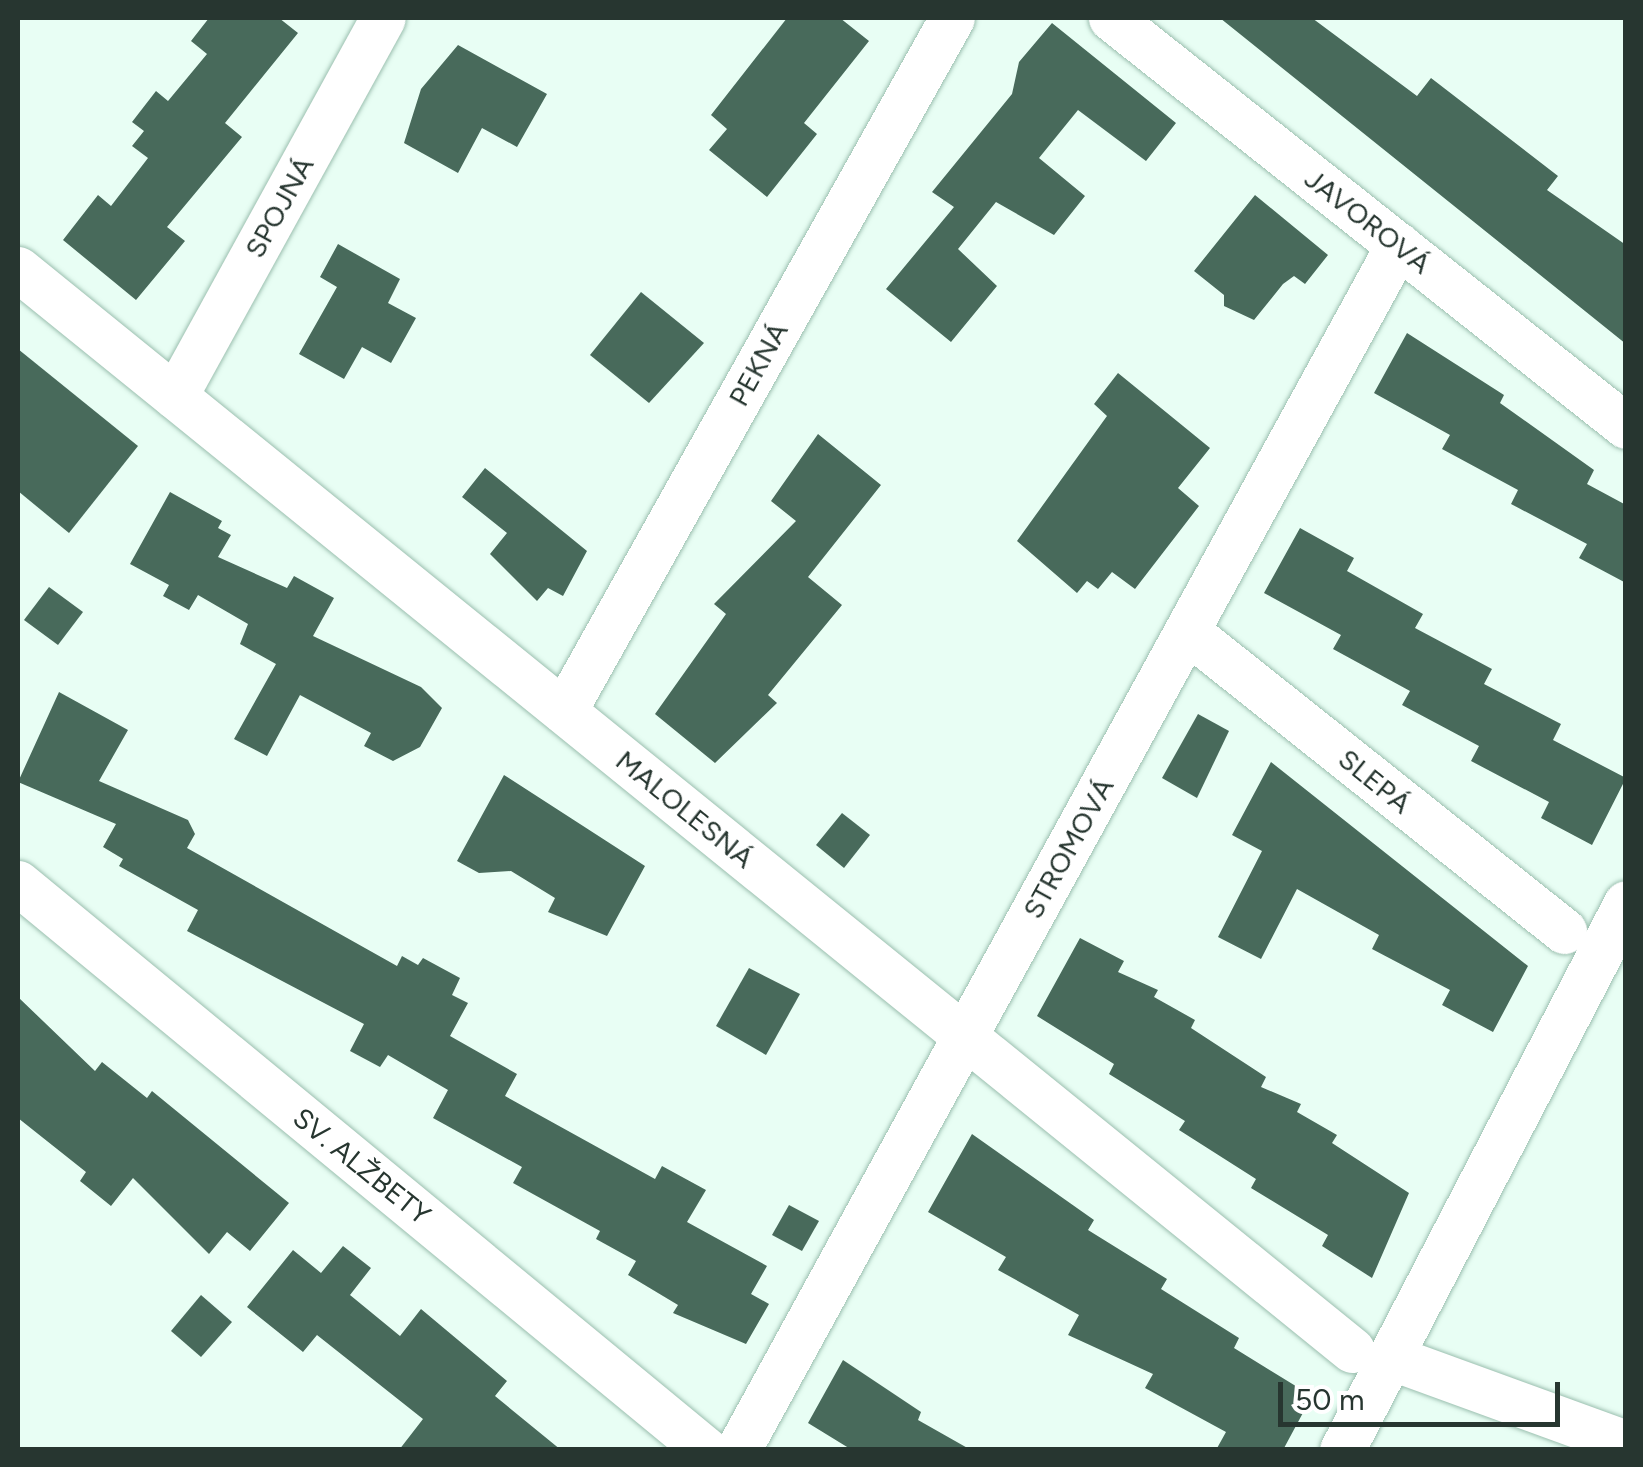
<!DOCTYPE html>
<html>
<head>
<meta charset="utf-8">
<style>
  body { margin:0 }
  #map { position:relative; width:1643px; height:1467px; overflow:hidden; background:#e8fef4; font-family:Figtree,sans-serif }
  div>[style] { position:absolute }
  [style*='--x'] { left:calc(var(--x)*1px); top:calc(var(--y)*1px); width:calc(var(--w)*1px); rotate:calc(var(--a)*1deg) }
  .building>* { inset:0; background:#486a5b }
  .roads { filter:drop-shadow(0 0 2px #9bbfaf) drop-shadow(0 0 2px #9bbfaf) }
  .minor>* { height:45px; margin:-22.5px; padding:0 22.5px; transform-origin:22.5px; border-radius:22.5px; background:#fff }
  span { translate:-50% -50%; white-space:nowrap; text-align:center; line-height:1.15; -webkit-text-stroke:10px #fff; paint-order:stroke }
  .street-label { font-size:28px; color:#273630 }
  .frame { position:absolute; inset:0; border:20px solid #273630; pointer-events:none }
  .scale { position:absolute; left:1278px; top:1382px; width:282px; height:45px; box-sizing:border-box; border:5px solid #273630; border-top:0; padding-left:12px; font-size:30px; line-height:35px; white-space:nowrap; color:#273630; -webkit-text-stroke:8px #fff; paint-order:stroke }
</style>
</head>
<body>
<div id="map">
  <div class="building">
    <i style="clip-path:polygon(209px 18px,279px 18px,298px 33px,225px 123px,242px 137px,167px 227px,185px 241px,136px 300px,63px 240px,98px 195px,111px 206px,148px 158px,132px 146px,144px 131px,132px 122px,156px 91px,168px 101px,207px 54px,191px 41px)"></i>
    <i style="clip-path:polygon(787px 18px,840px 18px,869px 41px,804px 123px,817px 134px,767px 197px,709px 150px,727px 129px,711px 115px)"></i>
    <i style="clip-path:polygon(1220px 18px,1312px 18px,1417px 96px,1431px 78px,1558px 176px,1547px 190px,1626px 245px,1626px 344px)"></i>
    <i style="clip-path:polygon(1052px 23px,1176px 123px,1146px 161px,1078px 110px,1039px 158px,1085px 196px,1054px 235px,996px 202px,958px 249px,997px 286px,951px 342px,886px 289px,954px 207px,932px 192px,1012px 94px,1019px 62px)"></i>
    <i style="clip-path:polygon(458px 45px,547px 94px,517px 147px,482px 128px,458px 173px,404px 143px,421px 89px)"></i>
    <i style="clip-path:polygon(1255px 195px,1328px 255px,1305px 284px,1294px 276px,1283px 284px,1254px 320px,1224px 306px,1224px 295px,1194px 271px)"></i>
    <i style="clip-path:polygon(338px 244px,400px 279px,388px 303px,416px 318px,391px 363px,362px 347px,344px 379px,299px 354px,337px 287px,320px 277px)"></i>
    <i style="clip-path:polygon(641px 292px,704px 343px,649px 403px,590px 355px)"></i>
    <i style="clip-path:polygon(1407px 333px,1504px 395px,1500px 403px,1594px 470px,1587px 484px,1626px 505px,1626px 583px,1579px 558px,1587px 544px,1511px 504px,1518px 490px,1442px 449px,1450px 435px,1374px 393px)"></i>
    <i style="clip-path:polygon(18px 349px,138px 446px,69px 533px,18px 491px)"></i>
    <i style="clip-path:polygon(1118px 373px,1210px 448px,1178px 488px,1199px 506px,1135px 589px,1112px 572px,1098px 589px,1087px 581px,1077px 593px,1017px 541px,1107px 416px,1094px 404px)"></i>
    <i style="clip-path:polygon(818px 434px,881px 485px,808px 577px,842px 605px,768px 695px,777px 703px,715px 763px,655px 714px,726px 614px,714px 604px,796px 521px,771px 501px)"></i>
    <i style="clip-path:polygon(485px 468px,587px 551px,563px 596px,548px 588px,537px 601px,490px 554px,507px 533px,462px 497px)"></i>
    <i style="clip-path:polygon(170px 492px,222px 521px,218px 528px,231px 535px,218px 557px,287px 588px,294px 576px,334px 598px,313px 636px,421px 687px,442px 708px,420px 747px,393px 761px,364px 746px,371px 733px,300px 695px,267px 756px,234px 739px,276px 664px,240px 644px,248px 624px,198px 595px,189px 610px,163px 596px,169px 585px,130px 564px)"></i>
    <i style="clip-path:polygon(1300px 528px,1354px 558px,1347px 571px,1423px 614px,1415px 628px,1492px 669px,1484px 684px,1561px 724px,1553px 740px,1626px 778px,1592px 845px,1541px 818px,1549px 802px,1471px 761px,1479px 746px,1402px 705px,1410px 691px,1333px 649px,1341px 635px,1264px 593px)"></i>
    <i style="clip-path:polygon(49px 587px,83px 612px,58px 645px,24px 620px)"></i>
    <i style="clip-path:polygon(59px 692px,128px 730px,99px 781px,188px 820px,195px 834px,187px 848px,397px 966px,402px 956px,418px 965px,423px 958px,460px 978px,452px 995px,468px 1003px,450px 1036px,517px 1074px,505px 1096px,655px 1179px,662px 1166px,706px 1190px,687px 1222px,767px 1266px,751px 1294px,769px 1304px,746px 1344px,673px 1313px,678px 1305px,628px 1275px,636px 1261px,596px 1239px,600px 1231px,513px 1183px,522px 1167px,433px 1118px,448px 1090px,388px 1055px,380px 1067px,350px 1051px,364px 1024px,187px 931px,198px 910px,119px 866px,123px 859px,103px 847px,116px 824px,18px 782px)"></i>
    <i style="clip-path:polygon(1198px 714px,1229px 731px,1197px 798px,1162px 778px)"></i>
    <i style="clip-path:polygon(1271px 762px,1528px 966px,1493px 1032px,1442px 1005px,1450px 990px,1372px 949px,1379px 935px,1297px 889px,1261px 959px,1218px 937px,1262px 851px,1232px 835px)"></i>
    <i style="clip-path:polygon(504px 775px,645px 866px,607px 936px,548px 912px,555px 898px,511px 871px,479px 873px,457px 861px)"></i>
    <i style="clip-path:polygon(842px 813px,870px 835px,844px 868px,816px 845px)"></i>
    <i style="clip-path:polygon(1080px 938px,1124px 961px,1118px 972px,1158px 990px,1154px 997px,1195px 1020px,1191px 1028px,1266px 1077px,1261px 1087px,1301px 1104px,1297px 1112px,1337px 1135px,1332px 1143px,1409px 1193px,1372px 1278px,1322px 1246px,1328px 1235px,1251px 1188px,1256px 1179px,1179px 1130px,1185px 1121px,1109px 1074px,1114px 1064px,1037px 1016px)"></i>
    <i style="clip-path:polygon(749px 968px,800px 994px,766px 1055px,716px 1026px)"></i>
    <i style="clip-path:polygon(18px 997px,95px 1071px,102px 1062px,147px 1098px,152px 1091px,289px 1203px,250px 1251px,227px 1232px,209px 1254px,133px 1178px,111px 1206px,80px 1181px,86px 1172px,18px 1118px)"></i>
    <i style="clip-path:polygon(972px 1134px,1094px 1220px,1088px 1230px,1167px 1279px,1161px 1289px,1239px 1338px,1234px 1348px,1312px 1396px,1283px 1450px,1216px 1450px,1226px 1432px,1145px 1388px,1153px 1374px,1068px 1335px,1079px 1315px,998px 1270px,1006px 1257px,928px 1212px)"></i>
    <i style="clip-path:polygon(789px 1205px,819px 1221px,802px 1251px,772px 1235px)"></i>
    <i style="clip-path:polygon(343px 1246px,371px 1268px,350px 1295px,400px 1336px,421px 1309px,507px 1381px,495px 1396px,561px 1450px,399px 1450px,423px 1419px,317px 1335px,303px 1352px,247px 1307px,293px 1250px,321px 1273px)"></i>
    <i style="clip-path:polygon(201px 1295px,232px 1322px,201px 1357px,171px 1331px)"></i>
    <i style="clip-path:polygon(843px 1360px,921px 1412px,918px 1420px,971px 1450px,852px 1450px,808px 1423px)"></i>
  </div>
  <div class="roads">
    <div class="minor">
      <i style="--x:1111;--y:18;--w:657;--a:38.39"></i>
      <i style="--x:18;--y:269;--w:1717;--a:39.02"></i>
      <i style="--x:175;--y:396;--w:431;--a:-61.2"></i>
      <i style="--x:1187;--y:631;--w:482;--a:38.5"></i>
      <i style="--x:564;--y:711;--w:794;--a:-60.76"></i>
      <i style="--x:18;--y:883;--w:892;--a:39.49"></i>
      <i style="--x:1390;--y:1357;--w:251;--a:20"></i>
      <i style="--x:738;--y:1450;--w:1374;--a:-61.29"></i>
      <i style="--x:1342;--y:1450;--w:616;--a:-62.56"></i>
    </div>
  </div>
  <div class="street-label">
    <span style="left:279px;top:207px;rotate:-61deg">SPOJNÁ</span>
    <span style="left:1368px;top:221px;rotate:38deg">JAVOROVÁ</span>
    <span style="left:758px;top:364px;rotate:-61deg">PEKNÁ</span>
    <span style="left:1375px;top:781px;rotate:39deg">SLEPÁ</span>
    <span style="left:685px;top:809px;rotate:39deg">MALOLESNÁ</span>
    <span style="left:1068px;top:848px;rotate:-61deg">STROMOVÁ</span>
    <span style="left:362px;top:1166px;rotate:39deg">SV. ALŽBETY</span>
  </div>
  <div class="frame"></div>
  <div class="scale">50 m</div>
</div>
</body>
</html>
